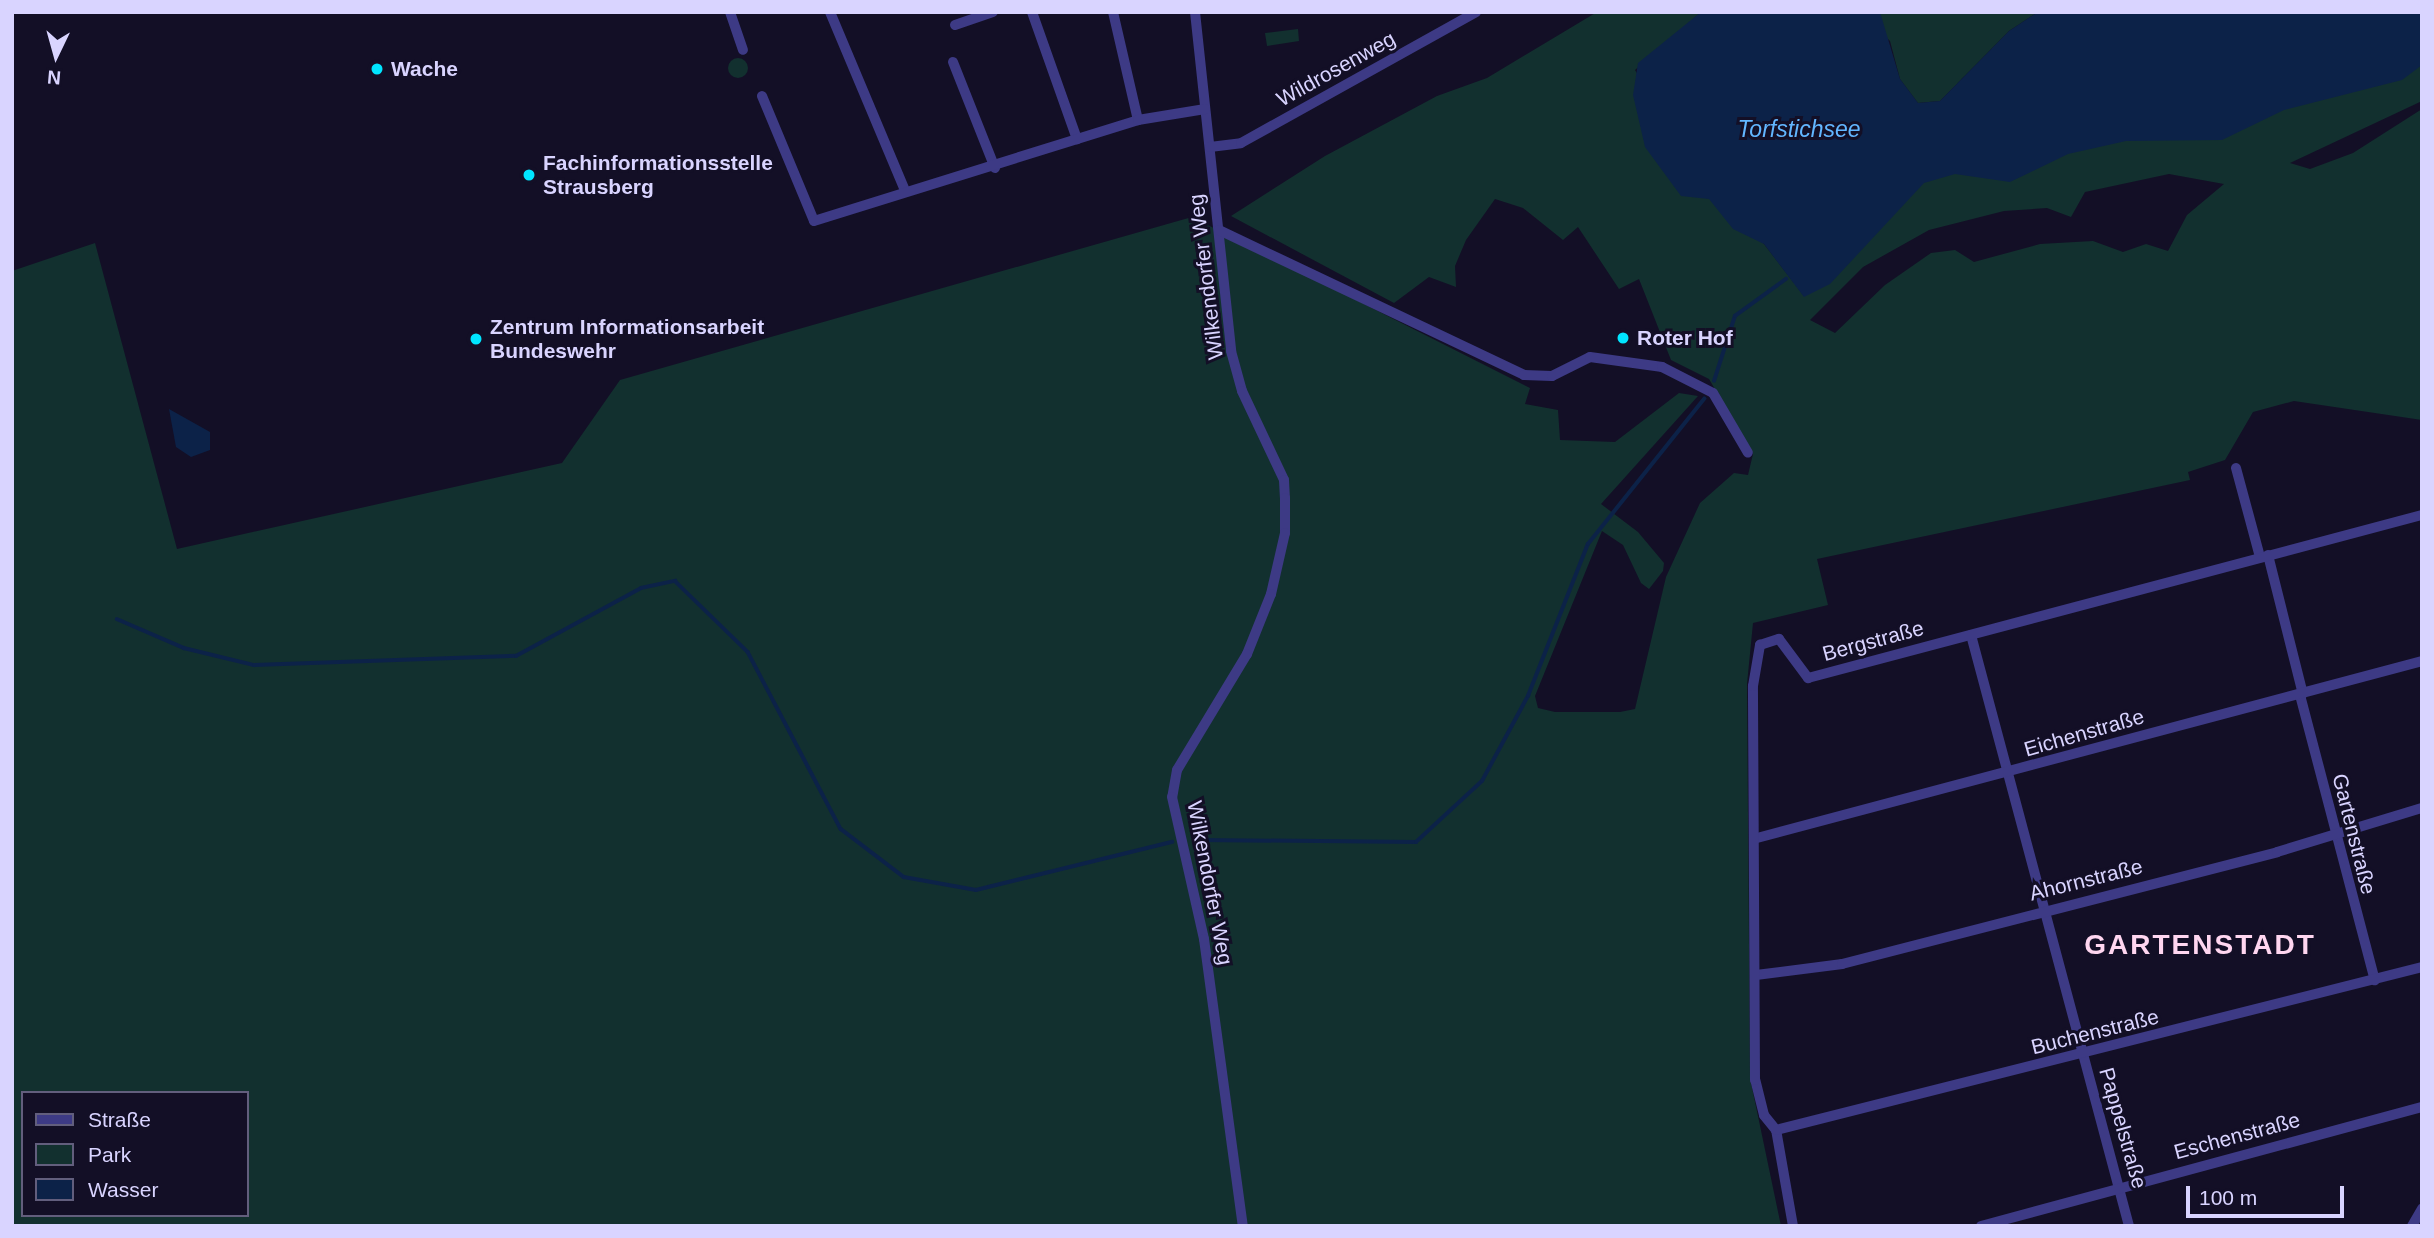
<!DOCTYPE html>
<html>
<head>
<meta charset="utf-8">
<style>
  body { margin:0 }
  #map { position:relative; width:2434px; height:1238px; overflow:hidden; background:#130f26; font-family:Helvetica,sans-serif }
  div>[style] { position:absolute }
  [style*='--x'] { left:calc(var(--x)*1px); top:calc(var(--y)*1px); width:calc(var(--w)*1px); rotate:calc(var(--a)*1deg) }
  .green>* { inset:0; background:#12302f }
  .round { border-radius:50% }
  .water>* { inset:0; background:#0c2248 }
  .stream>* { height:3.5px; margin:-1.75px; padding:0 1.75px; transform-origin:1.75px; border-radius:1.75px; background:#0c2248 }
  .minor>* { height:10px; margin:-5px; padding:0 5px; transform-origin:5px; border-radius:5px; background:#3d3a85 }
  .dots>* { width:19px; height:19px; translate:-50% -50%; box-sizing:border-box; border:4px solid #130f26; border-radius:50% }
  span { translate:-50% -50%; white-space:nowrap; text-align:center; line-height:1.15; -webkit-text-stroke:6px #130f26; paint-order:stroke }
  .poi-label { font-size:21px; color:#d9d4ff; font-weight:700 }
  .left { translate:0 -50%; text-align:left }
  .street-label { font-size:21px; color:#d9d4ff }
  .water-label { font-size:23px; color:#62b6ff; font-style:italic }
  .district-label { font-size:28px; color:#ffd6f0; font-weight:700; letter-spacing:2px }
  .frame { position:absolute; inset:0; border:14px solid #d9d4ff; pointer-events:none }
  .legend { position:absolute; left:21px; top:1091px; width:228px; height:126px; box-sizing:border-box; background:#130f26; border:2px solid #625e7d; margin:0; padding:9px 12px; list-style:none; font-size:21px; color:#d9d4ff }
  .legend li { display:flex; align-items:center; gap:14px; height:35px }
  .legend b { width:35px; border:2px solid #625e7d }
  .north { position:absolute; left:21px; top:21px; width:70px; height:70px; -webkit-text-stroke:5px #130f26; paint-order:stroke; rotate:185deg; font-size:19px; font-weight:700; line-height:28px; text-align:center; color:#d9d4ff }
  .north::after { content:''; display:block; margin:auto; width:24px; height:32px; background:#d9d4ff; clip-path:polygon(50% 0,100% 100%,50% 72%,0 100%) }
  .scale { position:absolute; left:2186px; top:1186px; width:158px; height:32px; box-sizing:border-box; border:4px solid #d9d4ff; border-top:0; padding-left:9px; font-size:21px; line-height:24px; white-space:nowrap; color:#d9d4ff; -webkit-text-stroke:5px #130f26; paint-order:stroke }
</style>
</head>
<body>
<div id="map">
  <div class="green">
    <i style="clip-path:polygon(evenodd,1597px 12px,1701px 12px,1635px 70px,1709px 198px,1764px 244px,1804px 296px,1861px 196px,2422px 51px,2422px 101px,2290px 163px,2310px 169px,2353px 153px,2422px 109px,2422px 420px,2294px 401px,2253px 412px,2225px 460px,2188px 472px,2190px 480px,1817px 559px,1828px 605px,1753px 623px,1747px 684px,1750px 1078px,1781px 1226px,12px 1226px,12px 271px,95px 243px,177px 549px,562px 463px,620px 380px,1192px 217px,1530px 388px,1525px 404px,1558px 410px,1560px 440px,1615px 442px,1679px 393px,1698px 396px,1601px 504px,1638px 532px,1664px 563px,1663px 571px,1649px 589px,1641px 583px,1623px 545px,1602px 531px,1535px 696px,1538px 708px,1555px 712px,1620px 712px,1635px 709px,1666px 577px,1700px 503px,1734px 473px,1748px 475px,1753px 454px,1709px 379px,1671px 360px,1639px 279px,1619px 289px,1578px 227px,1563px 240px,1523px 208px,1495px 199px,1466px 240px,1455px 266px,1456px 287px,1429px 277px,1394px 303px,1231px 216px,1325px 156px,1437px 96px,1487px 78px,1597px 12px,2169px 174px,2224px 184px,2187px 215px,2168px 251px,2146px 244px,2123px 252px,2093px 241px,2040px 244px,1974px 262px,1955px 250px,1931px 253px,1885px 285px,1835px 333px,1810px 320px,1863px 267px,1929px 230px,2004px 211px,2047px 208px,2071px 217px,2085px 192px,2169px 174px,1597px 12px,23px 1093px,247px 1093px,247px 1215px,23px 1215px,23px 1093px)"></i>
    <i style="clip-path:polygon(1861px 12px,2038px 12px,2009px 31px,1940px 101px,1918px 103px,1900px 79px,1890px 41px)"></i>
    <i style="clip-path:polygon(1298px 29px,1299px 41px,1267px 46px,1265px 33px)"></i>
    <i class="round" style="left:728px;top:58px;width:20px;height:20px"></i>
  </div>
  <div class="water">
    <i style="clip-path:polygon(1701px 12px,1880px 12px,1900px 79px,1918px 103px,1940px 101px,2009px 31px,2038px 12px,2422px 12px,2422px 65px,2402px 80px,2284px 110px,2222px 140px,2126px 141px,2068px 154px,2010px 182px,1955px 174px,1924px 183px,1830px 284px,1804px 297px,1764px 244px,1733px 229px,1709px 199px,1681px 196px,1645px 147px,1633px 95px,1638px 63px)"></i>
    <i style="clip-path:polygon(169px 409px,210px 432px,210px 450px,191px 457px,176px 447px)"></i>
  </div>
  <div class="stream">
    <i style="--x:1714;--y:381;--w:68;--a:-72.1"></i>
    <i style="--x:1735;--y:316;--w:63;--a:-36"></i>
    <i style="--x:117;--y:619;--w:73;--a:23.4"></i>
    <i style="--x:184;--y:648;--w:72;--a:13.7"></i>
    <i style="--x:254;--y:665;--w:262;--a:-2"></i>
    <i style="--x:516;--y:656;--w:142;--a:-28.5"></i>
    <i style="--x:641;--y:588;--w:35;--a:-12"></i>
    <i style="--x:675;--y:581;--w:102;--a:44.2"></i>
    <i style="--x:748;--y:652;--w:200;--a:62.3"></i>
    <i style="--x:841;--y:829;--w:79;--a:37.3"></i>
    <i style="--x:904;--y:877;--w:73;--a:10.2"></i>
    <i style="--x:976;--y:890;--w:202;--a:-13.8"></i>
    <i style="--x:1199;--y:840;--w:217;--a:0.5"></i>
    <i style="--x:1416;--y:842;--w:90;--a:-42.7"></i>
    <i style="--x:1482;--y:781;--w:97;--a:-61.6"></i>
    <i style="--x:1528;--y:696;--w:163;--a:-68.5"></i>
    <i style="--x:1588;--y:544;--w:186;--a:-51.3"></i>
  </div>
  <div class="minor">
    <i style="--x:730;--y:12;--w:40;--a:71.1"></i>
    <i style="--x:830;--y:12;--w:191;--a:67.2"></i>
    <i style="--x:1032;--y:12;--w:135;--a:70.5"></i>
    <i style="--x:1113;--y:12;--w:111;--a:77"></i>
    <i style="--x:1195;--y:12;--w:341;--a:83.9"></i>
    <i style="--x:1231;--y:351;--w:41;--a:74.6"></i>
    <i style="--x:1242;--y:391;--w:98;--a:64.7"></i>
    <i style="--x:1284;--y:480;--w:18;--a:87"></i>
    <i style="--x:1285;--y:498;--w:35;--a:90"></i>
    <i style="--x:1285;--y:533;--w:63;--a:102.9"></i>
    <i style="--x:1271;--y:594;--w:65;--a:111.8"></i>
    <i style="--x:1247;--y:654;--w:135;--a:121.1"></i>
    <i style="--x:1177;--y:770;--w:27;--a:100"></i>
    <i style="--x:1172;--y:797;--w:146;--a:77.3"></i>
    <i style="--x:1204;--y:939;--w:290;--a:82.3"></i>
    <i style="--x:955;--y:25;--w:40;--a:-18.9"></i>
    <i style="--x:953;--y:62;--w:114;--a:68.4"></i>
    <i style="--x:762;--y:96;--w:135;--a:67.4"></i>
    <i style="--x:814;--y:221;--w:339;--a:-17.3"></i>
    <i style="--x:1138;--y:120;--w:68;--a:-9.3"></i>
    <i style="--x:1210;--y:147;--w:31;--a:-7"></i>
    <i style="--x:1241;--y:143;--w:269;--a:-29.1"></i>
    <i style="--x:1219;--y:230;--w:338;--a:25.4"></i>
    <i style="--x:1524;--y:375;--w:28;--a:2"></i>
    <i style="--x:1552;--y:376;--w:42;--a:-26.6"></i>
    <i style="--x:1590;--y:357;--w:73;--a:7.9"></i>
    <i style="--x:1662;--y:367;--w:57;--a:27"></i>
    <i style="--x:1713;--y:393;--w:69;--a:59.7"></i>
    <i style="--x:2236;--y:468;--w:92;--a:74.9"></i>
    <i style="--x:2268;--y:555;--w:143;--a:75.9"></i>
    <i style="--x:1971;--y:635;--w:612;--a:75.03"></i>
    <i style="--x:2300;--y:695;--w:295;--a:75.3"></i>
    <i style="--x:1757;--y:838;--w:688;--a:-14.9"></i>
    <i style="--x:1756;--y:975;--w:87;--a:-7.3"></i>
    <i style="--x:1842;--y:964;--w:449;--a:-14.4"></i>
    <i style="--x:2277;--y:852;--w:152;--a:-16.9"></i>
    <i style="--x:1776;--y:1130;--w:666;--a:-14.16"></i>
    <i style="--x:1793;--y:1226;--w:97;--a:-100"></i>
    <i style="--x:1776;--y:1130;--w:19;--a:-129"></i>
    <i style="--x:1764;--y:1115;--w:36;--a:-104"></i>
    <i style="--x:1755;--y:1080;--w:394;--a:-90.3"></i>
    <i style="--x:1753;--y:686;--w:42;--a:-80.3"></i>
    <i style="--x:1760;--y:645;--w:20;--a:-18"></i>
    <i style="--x:1779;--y:639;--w:49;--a:53.4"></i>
    <i style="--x:1808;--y:678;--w:635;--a:-14.87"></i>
    <i style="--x:1981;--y:1226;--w:457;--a:-15.1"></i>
    <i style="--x:2412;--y:1226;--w:20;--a:-60"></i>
  </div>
  <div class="dots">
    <i style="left:377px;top:69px;background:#00e5ff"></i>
    <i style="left:529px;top:175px;background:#00e5ff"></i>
    <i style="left:1623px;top:338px;background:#00e5ff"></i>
    <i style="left:476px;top:339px;background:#00e5ff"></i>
  </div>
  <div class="poi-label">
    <span class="left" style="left:391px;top:69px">Wache</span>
    <span class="left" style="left:543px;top:175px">Fachinformationsstelle<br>Strausberg</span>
    <span class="left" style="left:490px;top:339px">Zentrum Informationsarbeit<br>Bundeswehr</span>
    <span class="left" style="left:1637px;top:338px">Roter Hof</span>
  </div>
  <div class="street-label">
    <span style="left:1336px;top:69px;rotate:-29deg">Wildrosenweg</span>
    <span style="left:1206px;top:277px;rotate:-97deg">Wilkendorfer Weg</span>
    <span style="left:1873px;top:641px;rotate:-15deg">Bergstraße</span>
    <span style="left:2084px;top:733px;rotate:-16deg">Eichenstraße</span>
    <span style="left:2354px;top:834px;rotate:76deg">Gartenstraße</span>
    <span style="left:2086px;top:880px;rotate:-14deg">Ahornstraße</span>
    <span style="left:1210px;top:883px;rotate:79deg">Wilkendorfer Weg</span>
    <span style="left:2095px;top:1032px;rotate:-14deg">Buchenstraße</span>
    <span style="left:2123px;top:1128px;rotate:74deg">Pappelstraße</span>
    <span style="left:2237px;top:1136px;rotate:-15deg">Eschenstraße</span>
  </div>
  <div class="water-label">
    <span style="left:1799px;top:129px">Torfstichsee</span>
  </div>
  <div class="district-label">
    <span style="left:2200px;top:945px">GARTENSTADT</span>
  </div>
  <div class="frame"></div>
  <ul class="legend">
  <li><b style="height:9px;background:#3d3a85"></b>Straße</li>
  <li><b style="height:19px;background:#12302f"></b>Park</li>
  <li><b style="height:19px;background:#0c2248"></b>Wasser</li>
  </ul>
  <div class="north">N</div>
  <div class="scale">100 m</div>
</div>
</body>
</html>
